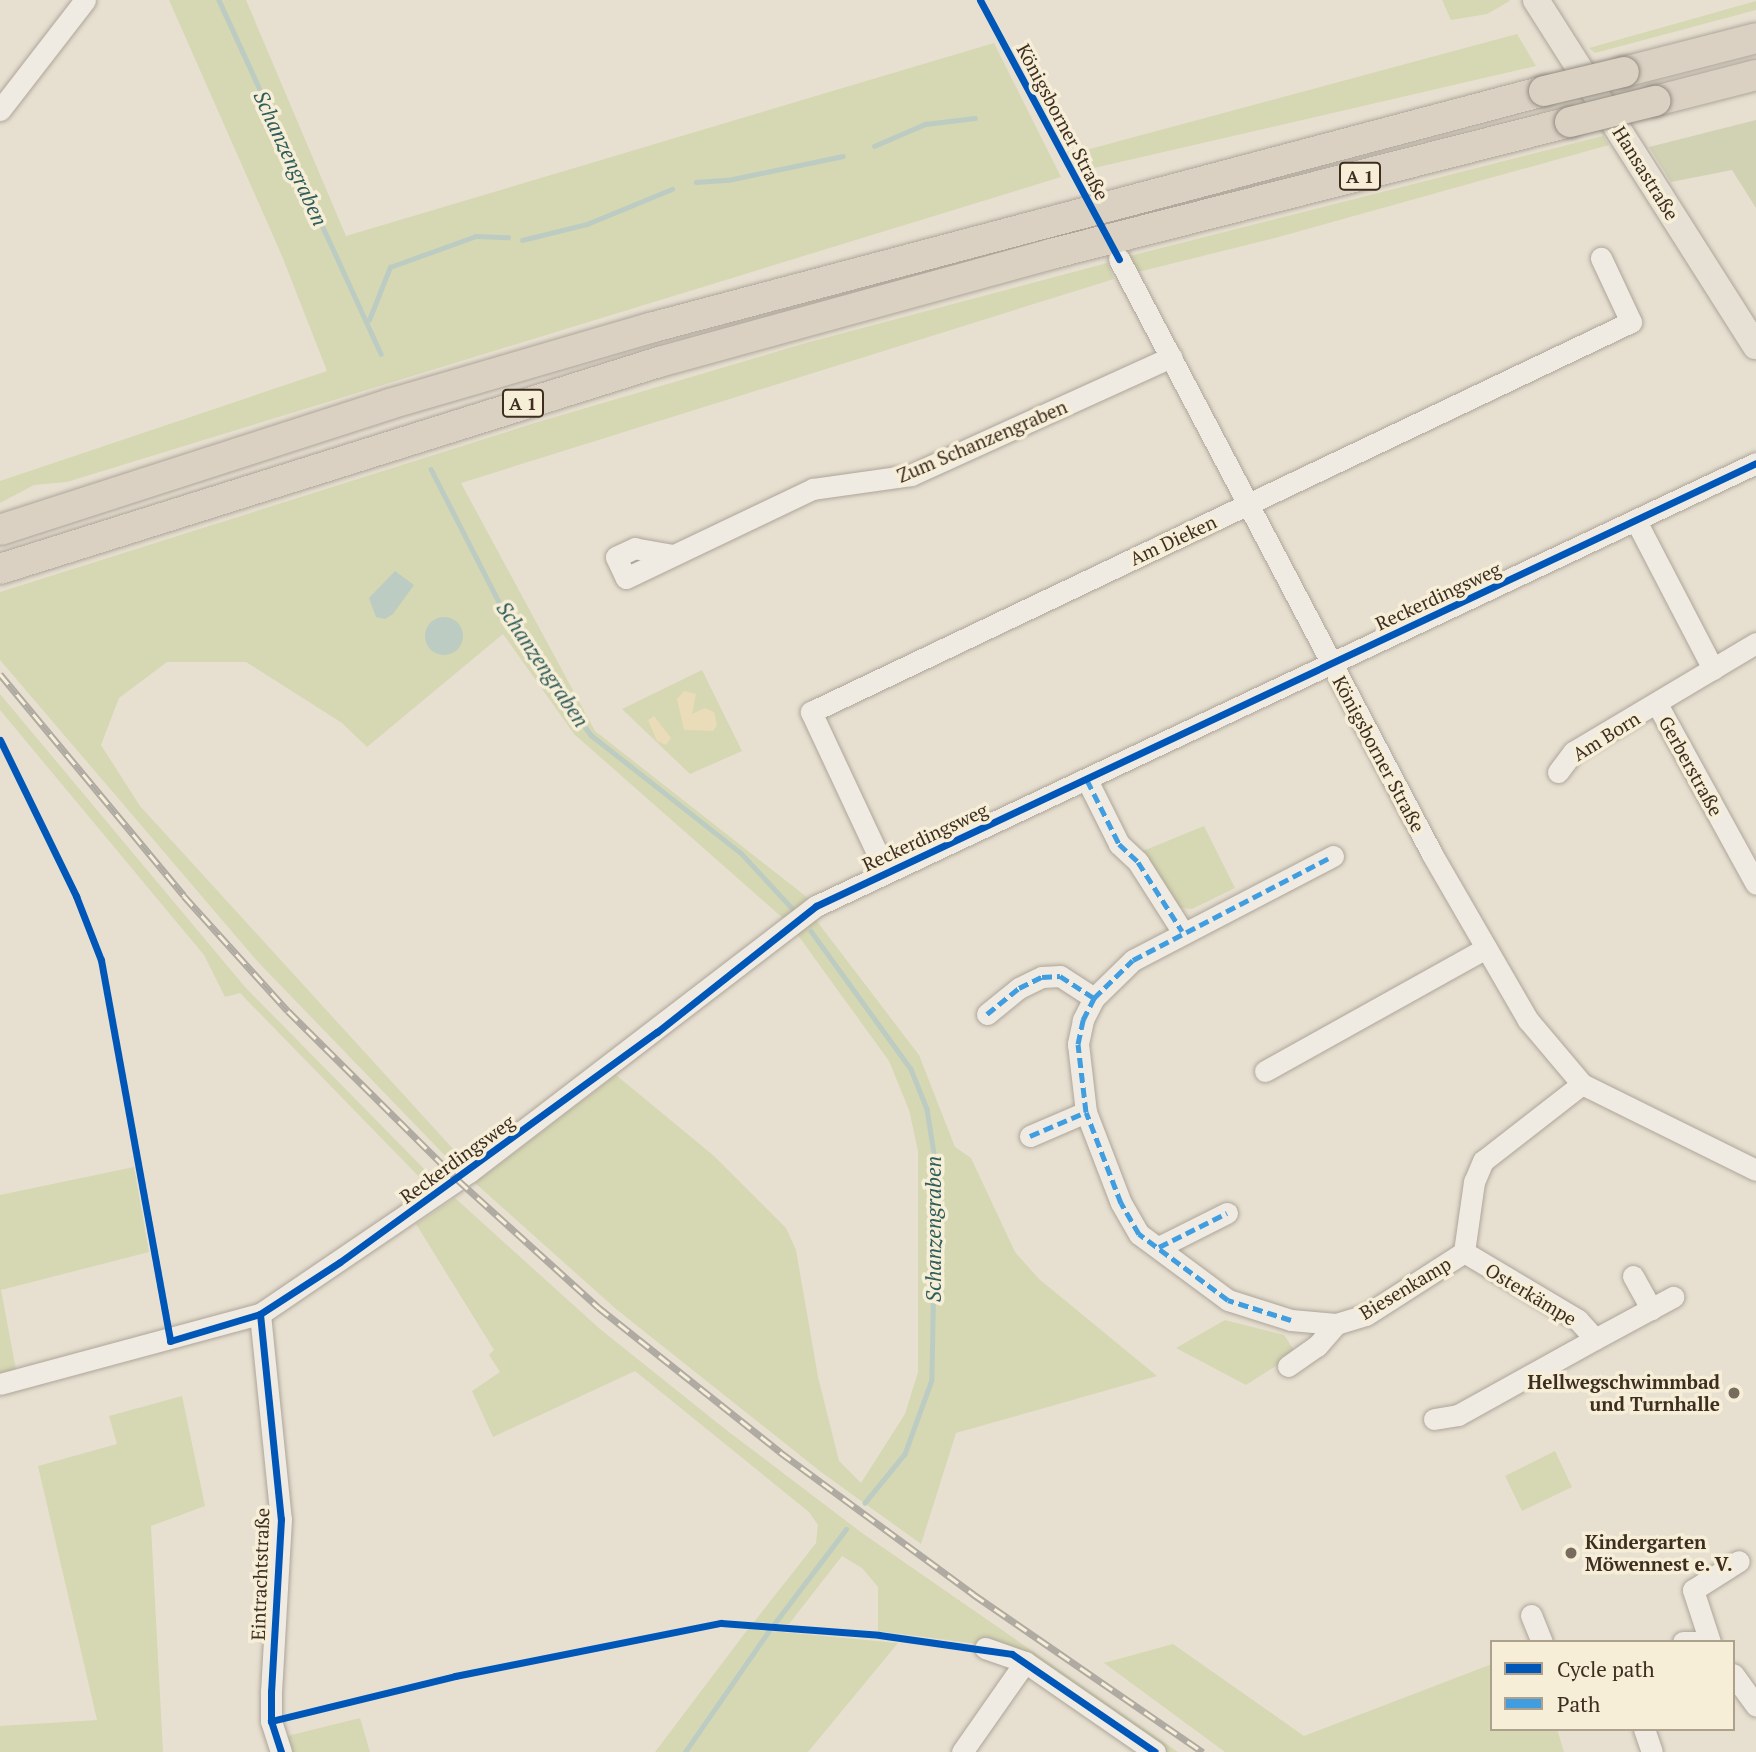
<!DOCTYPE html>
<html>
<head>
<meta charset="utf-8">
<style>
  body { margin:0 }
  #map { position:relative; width:1756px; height:1752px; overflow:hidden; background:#e7e0d1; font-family:"PT Serif",serif }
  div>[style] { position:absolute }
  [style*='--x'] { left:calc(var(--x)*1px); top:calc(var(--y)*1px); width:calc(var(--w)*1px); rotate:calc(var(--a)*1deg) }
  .green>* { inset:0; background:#d6d7b3 }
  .sand>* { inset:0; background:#eadcb9 }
  .cemetery>* { inset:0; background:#d1d1b3 }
  .water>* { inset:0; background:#bcccc2 }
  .round { border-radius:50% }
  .stream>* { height:4.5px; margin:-2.25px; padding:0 2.25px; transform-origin:2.25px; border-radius:2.25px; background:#bcccc2 }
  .roads { filter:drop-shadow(0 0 2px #ada599) drop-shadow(0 0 2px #ada599) }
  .minor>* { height:21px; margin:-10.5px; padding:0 10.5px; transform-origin:10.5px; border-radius:10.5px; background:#efebe3 }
  .major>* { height:26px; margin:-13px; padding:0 13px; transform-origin:13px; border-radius:13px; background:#e6e1d4 }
  .highway>* { height:30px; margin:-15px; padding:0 15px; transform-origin:15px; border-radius:15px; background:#dad1c2 }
  .rail>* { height:7px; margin-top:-3.5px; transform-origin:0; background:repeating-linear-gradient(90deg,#f7eed8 0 13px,#afaaa2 0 26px); box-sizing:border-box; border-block:2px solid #afaaa2 }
  .bridges { filter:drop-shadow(0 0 2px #928b80) drop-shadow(0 0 2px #928b80) }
  .highway-bridge>* { height:30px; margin:-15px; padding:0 15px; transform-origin:15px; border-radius:15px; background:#dad1c2 }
  .quiet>* { height:5px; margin-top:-2.5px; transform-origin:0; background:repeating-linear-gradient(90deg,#3f9de0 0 10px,transparent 0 15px) }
  .cycleway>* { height:7px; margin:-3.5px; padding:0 3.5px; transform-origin:3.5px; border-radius:3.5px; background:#0057b8 }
  .dots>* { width:19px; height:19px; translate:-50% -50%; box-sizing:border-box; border:4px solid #f7eed8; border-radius:50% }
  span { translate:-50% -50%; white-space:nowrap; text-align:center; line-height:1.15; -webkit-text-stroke:7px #f7eed8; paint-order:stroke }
  .shield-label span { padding:2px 5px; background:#f7eed8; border:2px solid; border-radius:5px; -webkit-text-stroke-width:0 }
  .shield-label { font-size:18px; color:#3d2e20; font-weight:700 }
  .street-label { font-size:19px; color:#3d2e20 }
  .poi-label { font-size:19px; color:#3d2e20; font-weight:700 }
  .right { translate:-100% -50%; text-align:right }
  .left { translate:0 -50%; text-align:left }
  .water-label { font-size:21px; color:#2f5d5a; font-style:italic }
  .legend { position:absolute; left:1490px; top:1640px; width:245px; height:91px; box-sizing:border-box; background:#f7eed8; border:2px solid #ada18e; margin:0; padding:9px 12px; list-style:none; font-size:21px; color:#3d2e20 }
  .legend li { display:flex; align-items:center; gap:14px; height:35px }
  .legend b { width:35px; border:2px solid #ada18e }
</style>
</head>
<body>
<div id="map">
  <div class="green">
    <i style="clip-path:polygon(169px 0,246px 0,346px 236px,994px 43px,1061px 177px,67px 482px,34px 485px,0 503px,0 481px,327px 371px,282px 256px)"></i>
    <i style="clip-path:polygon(1442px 0,1509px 0,1510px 1px,1487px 14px,1451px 20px)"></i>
    <i style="clip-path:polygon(1756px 1px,1756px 10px,1595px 53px,1589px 48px)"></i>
    <i style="clip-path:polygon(1517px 34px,1536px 66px,1094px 168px,1086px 150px)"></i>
    <i style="clip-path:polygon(1603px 136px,1609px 145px,1275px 238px,1138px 272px,1130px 256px)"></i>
    <i style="clip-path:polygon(1107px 263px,1114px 279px,461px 483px,595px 731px,808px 898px,785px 920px,574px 734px,503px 634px,367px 747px,342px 723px,246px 662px,167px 662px,119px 698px,101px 745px,140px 806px,465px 1162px,457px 1168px,258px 962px,0 660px,0 592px,535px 423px,806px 343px)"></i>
    <i style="clip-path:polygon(702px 670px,742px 751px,690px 774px,622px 709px)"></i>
    <i style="clip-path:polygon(0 694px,245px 987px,436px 1181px,429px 1187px,240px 993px,225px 997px,204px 955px,0 710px)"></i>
    <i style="clip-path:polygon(1204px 826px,1235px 888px,1192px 909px,1182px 908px,1171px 901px,1143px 851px)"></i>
    <i style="clip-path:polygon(816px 920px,919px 1055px,955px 1147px,971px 1158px,1015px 1252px,1039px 1279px,1157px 1376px,956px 1433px,921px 1544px,821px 1472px,616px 1309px,475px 1183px,616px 1075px,714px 1156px,786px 1228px,796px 1250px,818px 1377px,839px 1461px,861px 1483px,905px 1414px,918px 1372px,918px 1151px,909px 1110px,889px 1061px,797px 934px)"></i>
    <i style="clip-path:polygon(134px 1167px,149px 1252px,1px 1290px,16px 1370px,0 1375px,0 1195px)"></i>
    <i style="clip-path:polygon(455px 1198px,600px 1329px,725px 1429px,862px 1533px,1178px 1752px,1163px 1752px,1009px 1648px,878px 1631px,878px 1587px,862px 1568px,842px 1556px,789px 1624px,754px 1622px,816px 1543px,818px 1525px,809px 1512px,635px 1371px,493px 1437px,472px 1391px,500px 1372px,489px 1355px,494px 1350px,416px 1224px)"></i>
    <i style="clip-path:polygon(1225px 1320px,1284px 1335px,1296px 1353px,1246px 1385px,1176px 1348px)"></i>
    <i style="clip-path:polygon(182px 1396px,205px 1506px,151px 1526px,163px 1752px,0 1752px,0 1726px,97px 1720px,38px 1466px,117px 1444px,109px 1416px)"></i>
    <i style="clip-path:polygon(1555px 1451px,1572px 1487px,1522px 1511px,1505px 1476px)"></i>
    <i style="clip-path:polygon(748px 1629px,898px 1643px,808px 1752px,655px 1752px)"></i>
    <i style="clip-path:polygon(1173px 1644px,1304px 1736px,1492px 1664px,1492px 1729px,1557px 1729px,1564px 1752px,1225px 1752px,1104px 1663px)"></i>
    <i style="clip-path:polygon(360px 1718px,370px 1752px,290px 1752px,287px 1736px)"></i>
  </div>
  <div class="sand">
    <i style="clip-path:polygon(684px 691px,696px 694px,692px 714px,705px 708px,714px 712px,717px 725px,713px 731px,684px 730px,677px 699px)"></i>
    <i style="clip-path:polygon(654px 716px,671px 738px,666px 745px,657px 741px,648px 720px)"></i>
  </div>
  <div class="cemetery">
    <i style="clip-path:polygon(1756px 120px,1756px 208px,1732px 170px,1671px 182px,1649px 147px)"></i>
  </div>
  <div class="water">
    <i style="clip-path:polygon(395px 571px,414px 585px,393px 614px,385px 619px,376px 617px,369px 598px)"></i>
    <i class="round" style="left:425px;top:617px;width:38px;height:38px"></i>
  </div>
  <div class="stream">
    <i style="--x:219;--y:0;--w:389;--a:65.4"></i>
    <i style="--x:874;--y:146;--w:56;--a:-23.3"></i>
    <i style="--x:925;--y:124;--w:50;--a:-6.8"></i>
    <i style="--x:696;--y:182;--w:32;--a:-4"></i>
    <i style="--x:728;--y:180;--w:117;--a:-11.8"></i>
    <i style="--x:522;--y:240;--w:67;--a:-13.8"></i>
    <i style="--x:587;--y:224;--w:92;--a:-22.4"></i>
    <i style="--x:369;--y:320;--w:57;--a:-68.4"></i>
    <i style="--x:390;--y:267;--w:91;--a:-19.8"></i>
    <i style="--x:476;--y:236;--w:32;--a:2"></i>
    <i style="--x:431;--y:469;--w:178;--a:62.9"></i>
    <i style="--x:512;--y:627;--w:134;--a:53.8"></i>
    <i style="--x:591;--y:735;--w:191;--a:38.2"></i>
    <i style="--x:741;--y:853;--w:74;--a:47.2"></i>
    <i style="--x:811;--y:931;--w:170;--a:54.1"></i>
    <i style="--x:911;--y:1069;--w:43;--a:68.2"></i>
    <i style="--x:927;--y:1109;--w:58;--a:81"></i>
    <i style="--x:936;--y:1166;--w:214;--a:91.1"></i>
    <i style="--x:932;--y:1380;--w:79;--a:110"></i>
    <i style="--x:905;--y:1454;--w:63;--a:129.2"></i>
    <i style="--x:774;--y:1624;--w:119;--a:-52.8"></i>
    <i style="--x:685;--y:1752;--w:146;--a:-55.3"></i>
  </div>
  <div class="roads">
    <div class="minor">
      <i style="--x:0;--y:110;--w:139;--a:-52.3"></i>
      <i style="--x:1119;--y:259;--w:672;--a:62.25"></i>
      <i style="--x:1432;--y:854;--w:192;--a:60"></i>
      <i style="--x:1528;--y:1020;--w:84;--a:49.8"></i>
      <i style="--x:1582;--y:1084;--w:194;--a:26.3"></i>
      <i style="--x:1636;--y:521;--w:167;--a:62.5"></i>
      <i style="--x:673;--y:555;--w:39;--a:-170"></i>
      <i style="--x:635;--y:548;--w:21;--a:155"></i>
      <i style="--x:616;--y:557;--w:23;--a:65"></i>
      <i style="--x:626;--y:578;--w:207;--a:-25.5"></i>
      <i style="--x:813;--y:489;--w:99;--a:-8.1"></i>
      <i style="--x:911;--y:475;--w:286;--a:-24.4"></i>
      <i style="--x:1657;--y:704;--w:205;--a:61.2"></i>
      <i style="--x:1558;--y:772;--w:25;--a:-53"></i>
      <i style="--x:1573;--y:752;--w:213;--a:-30.8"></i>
      <i style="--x:1087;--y:780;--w:72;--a:63.4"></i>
      <i style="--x:1119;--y:844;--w:26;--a:43"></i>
      <i style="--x:1138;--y:862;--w:82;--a:57.5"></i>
      <i style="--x:1333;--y:856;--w:225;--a:152.5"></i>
      <i style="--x:1133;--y:960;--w:54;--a:135.7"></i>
      <i style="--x:1094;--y:998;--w:25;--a:117"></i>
      <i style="--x:1083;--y:1020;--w:25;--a:102"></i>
      <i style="--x:1078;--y:1044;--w:68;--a:83.3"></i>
      <i style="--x:1086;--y:1112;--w:97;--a:69"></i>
      <i style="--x:1121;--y:1203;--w:36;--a:60"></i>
      <i style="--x:1139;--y:1234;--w:111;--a:36.6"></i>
      <i style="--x:1228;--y:1300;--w:66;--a:17.6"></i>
      <i style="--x:1291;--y:1320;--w:45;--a:5.1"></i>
      <i style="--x:886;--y:872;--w:177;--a:-115.1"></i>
      <i style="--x:811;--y:712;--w:908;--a:-25.44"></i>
      <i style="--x:1631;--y:322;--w:71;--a:-115.1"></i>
      <i style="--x:987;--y:1014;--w:41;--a:-39.1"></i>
      <i style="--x:1019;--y:988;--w:25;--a:-26"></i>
      <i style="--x:1042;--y:977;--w:18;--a:-3"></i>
      <i style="--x:1060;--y:976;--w:40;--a:32.9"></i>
      <i style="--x:1265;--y:1071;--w:253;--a:-29.1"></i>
      <i style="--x:1030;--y:1136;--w:61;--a:-23.2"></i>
      <i style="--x:1159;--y:1247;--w:76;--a:-26.6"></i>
      <i style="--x:1464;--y:1252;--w:133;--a:30.8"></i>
      <i style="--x:1578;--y:1320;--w:25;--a:48"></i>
      <i style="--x:1595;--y:1339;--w:89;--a:-28.3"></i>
      <i style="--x:1633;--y:1276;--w:38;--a:61"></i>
      <i style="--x:260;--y:1314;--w:206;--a:84.2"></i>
      <i style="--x:281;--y:1519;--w:172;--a:93.3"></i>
      <i style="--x:271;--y:1691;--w:30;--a:90"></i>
      <i style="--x:271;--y:1721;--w:33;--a:72"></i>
      <i style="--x:1288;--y:1366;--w:35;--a:-35"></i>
      <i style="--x:1317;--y:1346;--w:29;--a:-49"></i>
      <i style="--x:1336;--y:1324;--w:31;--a:-17"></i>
      <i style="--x:1366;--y:1315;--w:117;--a:-32.7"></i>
      <i style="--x:1464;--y:1252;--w:71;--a:-81.9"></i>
      <i style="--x:1474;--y:1182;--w:23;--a:-67"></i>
      <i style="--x:1483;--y:1161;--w:125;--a:-37.9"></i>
      <i style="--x:0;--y:1384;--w:269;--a:-15.1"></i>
      <i style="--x:260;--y:1314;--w:253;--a:-34.2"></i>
      <i style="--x:469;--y:1172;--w:437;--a:-37.5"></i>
      <i style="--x:816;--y:906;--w:1039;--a:-25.23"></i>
      <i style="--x:1434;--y:1419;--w:24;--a:-9"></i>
      <i style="--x:1458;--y:1415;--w:157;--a:-29"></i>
      <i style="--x:1531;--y:1615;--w:29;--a:68"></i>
      <i style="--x:1683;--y:1642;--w:17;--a:0"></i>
      <i style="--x:1710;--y:1642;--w:55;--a:-108.1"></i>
      <i style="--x:1693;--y:1590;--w:54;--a:-32.2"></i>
      <i style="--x:985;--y:1648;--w:42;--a:19.3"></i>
      <i style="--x:1025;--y:1662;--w:158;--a:34.7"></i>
      <i style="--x:1733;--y:1674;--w:39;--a:54"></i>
      <i style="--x:1644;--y:1729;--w:24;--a:71"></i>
      <i style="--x:962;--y:1752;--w:110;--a:-55"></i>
    </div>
    <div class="major">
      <i style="--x:1536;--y:0;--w:410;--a:57.6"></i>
    </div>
    <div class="highway">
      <i style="--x:1624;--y:72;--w:136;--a:-14.4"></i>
      <i style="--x:1655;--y:101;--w:104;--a:-14.4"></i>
      <i style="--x:0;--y:530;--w:410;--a:-17.9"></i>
      <i style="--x:390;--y:404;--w:271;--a:-16.3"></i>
      <i style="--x:650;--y:328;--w:925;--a:-14.85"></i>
      <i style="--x:0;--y:569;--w:691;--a:-17.44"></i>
      <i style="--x:659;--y:362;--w:407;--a:-15.4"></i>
      <i style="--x:1051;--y:254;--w:536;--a:-14.27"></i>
    </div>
  </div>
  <div class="rail">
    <i style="--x:0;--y:674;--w:288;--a:50.3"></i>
    <i style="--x:184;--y:896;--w:155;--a:47.9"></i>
    <i style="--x:288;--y:1011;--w:240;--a:44.8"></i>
    <i style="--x:458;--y:1180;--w:189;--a:42.2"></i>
    <i style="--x:598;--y:1307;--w:233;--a:38.5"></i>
    <i style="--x:780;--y:1452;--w:240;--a:36.3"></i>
    <i style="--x:973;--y:1594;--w:279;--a:34.5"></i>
  </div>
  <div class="bridges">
    <div class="highway-bridge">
      <i style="--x:1544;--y:91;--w:82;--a:-13.4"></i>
      <i style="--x:1570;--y:122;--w:88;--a:-13.9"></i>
    </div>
  </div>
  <div class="quiet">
    <i style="--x:1087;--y:780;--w:72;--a:63.4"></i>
    <i style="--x:1119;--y:844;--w:26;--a:43"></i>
    <i style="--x:1138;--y:862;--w:82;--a:57.5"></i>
    <i style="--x:987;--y:1014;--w:41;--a:-39.1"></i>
    <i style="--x:1019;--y:988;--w:25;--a:-26"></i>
    <i style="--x:1042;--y:977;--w:18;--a:-3"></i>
    <i style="--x:1060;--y:976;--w:40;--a:32.9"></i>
    <i style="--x:1030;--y:1136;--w:61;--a:-23.2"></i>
    <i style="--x:1159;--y:1247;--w:76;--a:-26.6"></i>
    <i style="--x:1291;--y:1320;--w:66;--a:-162.4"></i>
    <i style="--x:1228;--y:1300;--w:111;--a:-143.4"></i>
    <i style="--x:1139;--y:1234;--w:36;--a:-120"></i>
    <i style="--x:1121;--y:1203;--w:97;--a:-111"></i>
    <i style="--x:1086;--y:1112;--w:68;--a:-96.7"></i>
    <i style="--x:1078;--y:1044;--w:25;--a:-78"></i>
    <i style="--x:1083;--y:1020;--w:25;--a:-63"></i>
    <i style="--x:1094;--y:998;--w:54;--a:-44.3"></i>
    <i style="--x:1133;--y:960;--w:225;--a:-27.5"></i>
  </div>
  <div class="cycleway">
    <i style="--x:980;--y:0;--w:294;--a:61.8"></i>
    <i style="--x:0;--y:740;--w:174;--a:64"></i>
    <i style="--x:76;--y:896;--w:69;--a:68.7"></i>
    <i style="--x:101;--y:960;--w:387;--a:79.7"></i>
    <i style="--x:170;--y:1341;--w:94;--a:-16.7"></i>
    <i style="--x:260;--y:1314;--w:95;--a:-33"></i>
    <i style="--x:340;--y:1262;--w:392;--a:-36"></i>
    <i style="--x:657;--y:1032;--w:203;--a:-38.4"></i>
    <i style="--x:816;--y:906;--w:1039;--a:-25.23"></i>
    <i style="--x:260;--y:1314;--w:206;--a:84.2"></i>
    <i style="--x:281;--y:1519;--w:172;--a:93.3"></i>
    <i style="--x:271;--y:1691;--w:30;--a:90"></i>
    <i style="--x:271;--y:1721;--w:33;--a:72"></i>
    <i style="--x:271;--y:1721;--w:189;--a:-13.7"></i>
    <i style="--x:455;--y:1676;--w:271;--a:-11.3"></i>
    <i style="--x:721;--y:1623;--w:158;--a:4.3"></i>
    <i style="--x:879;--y:1635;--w:134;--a:8.1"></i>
    <i style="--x:1012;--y:1654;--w:173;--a:34.4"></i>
  </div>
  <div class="dots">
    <i style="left:1734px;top:1393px;background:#786c5e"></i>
    <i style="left:1571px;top:1553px;background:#786c5e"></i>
  </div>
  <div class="shield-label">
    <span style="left:1360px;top:176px">A 1</span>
    <span style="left:523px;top:403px">A 1</span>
  </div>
  <div class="street-label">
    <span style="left:1063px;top:122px;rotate:62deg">Königsborner Straße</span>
    <span style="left:1646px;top:173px;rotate:58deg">Hansastraße</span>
    <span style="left:982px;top:441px;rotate:-23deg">Zum Schanzengraben</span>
    <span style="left:1173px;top:540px;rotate:-25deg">Am Dieken</span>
    <span style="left:1438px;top:596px;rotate:-25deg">Reckerdingsweg</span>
    <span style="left:1606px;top:736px;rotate:-32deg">Am Born</span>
    <span style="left:1379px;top:754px;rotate:62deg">Königsborner Straße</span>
    <span style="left:1691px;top:766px;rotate:61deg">Gerberstraße</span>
    <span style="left:925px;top:837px;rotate:-25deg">Reckerdingsweg</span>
    <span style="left:457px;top:1159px;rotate:-36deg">Reckerdingsweg</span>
    <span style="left:1405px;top:1288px;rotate:-31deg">Biesenkamp</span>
    <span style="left:1531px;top:1294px;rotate:31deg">Osterkämpe</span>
    <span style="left:260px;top:1574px;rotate:-88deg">Eintrachtstraße</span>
  </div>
  <div class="poi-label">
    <span class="right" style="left:1720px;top:1393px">Hellwegschwimmbad<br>und Turnhalle</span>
    <span class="left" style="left:1585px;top:1553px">Kindergarten<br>Möwennest e. V.</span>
  </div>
  <div class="water-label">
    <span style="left:291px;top:158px;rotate:65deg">Schanzengraben</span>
    <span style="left:543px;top:664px;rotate:56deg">Schanzengraben</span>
    <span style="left:933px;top:1229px;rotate:-90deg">Schanzengraben</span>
  </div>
  <ul class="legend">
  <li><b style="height:9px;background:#0057b8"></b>Cycle path</li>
  <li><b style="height:9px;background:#3f9de0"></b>Path</li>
  </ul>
</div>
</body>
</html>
